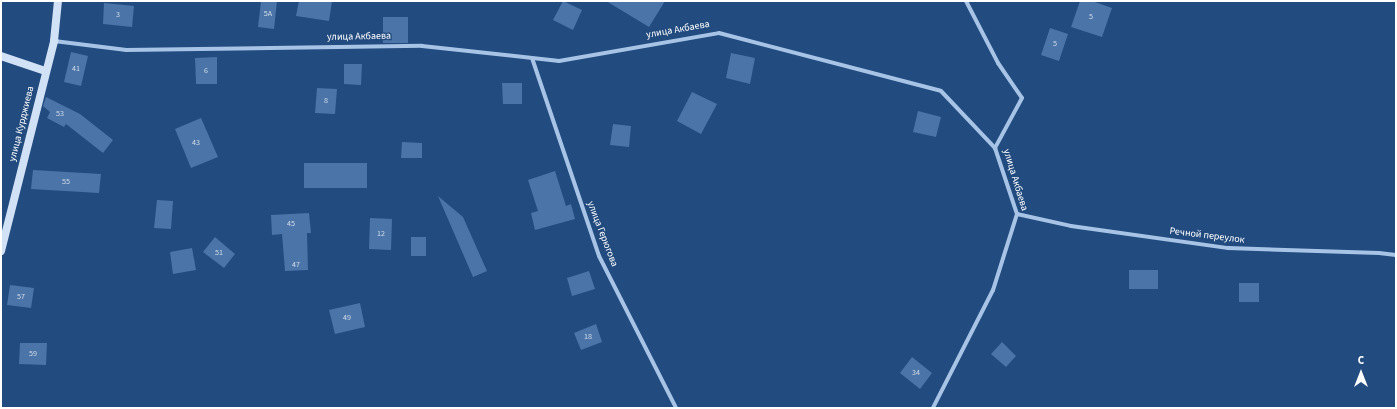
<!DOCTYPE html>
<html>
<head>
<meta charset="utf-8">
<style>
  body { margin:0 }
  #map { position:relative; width:1397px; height:409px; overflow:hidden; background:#224b7f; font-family:"Source Sans 3",sans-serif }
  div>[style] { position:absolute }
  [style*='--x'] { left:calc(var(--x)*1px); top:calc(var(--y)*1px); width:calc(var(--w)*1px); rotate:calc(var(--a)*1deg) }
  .building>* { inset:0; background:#4b75a8 }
  .street>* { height:4px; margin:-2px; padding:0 2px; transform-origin:2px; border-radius:2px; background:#a7c4e7 }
  .secondary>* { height:8px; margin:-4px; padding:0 4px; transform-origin:4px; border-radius:4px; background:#d1e1f6 }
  span { translate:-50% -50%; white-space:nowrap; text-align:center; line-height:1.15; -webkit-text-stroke:3px #224b7f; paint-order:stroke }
  .number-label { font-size:8px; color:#d2dce9 }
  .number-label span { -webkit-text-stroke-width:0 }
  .street-label { font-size:10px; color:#fff }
  .frame { position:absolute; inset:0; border:2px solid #fff; pointer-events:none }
  .north { position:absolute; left:1341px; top:353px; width:40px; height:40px; -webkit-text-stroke:3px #224b7f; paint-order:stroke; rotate:0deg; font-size:11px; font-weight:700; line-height:16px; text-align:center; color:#fff }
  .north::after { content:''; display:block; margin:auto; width:14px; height:18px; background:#fff; clip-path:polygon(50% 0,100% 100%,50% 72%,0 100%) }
</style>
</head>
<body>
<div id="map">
  <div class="building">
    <i style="clip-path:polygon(261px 1px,277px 1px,274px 29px,258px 27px)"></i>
    <i style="clip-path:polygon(299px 1px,332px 1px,329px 21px,296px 16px)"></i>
    <i style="clip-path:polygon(563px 1px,582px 10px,573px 30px,553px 20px)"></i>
    <i style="clip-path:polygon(606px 1px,665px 1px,649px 27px)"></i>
    <i style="clip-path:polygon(1080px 1px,1092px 1px,1112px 8px,1102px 37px,1071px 27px)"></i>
    <i style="clip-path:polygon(104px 3px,134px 6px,132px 27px,103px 24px)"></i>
    <i style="clip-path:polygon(383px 17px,408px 17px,408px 43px,383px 43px)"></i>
    <i style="clip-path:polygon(1050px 28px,1068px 34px,1059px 61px,1041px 55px)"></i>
    <i style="clip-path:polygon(71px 52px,88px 56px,81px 86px,64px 82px)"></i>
    <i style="clip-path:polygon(731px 53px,755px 58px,750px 84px,726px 78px)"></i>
    <i style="clip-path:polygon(217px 57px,217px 84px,196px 84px,195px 58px)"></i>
    <i style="clip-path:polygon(344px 64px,362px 64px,361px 85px,344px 84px)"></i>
    <i style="clip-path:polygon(502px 83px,522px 83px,522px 104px,503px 104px)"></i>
    <i style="clip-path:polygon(317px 88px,337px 89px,335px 114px,315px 113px)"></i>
    <i style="clip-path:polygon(692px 92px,717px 104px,701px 134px,677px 121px)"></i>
    <i style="clip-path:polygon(46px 97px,80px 114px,113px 140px,103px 153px,66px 124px,64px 127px,47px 118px,50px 112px,43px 106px)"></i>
    <i style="clip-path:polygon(918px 111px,941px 117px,936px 137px,913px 132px)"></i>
    <i style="clip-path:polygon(201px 118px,218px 157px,191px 168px,175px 129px)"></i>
    <i style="clip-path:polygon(613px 124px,631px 126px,629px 147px,610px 145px)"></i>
    <i style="clip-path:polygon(402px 142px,422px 143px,422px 158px,401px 158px)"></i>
    <i style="clip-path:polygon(304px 163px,367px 163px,367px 188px,304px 188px)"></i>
    <i style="clip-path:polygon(33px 170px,101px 174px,99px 193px,31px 189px)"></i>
    <i style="clip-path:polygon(555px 171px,566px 206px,571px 204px,575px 219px,535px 230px,531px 213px,538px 211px,528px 180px)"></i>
    <i style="clip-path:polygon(438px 196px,463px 217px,487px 271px,473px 277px)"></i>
    <i style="clip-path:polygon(157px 200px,173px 201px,171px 229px,154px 228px)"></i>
    <i style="clip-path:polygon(309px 213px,311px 233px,307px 233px,308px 270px,285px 271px,282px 234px,272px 235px,271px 215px)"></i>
    <i style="clip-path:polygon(370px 218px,392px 219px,391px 250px,369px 249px)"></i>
    <i style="clip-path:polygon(215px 237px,235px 254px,224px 268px,203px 252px)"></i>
    <i style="clip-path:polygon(411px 237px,426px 237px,426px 256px,411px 256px)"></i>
    <i style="clip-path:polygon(192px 248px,196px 270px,173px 274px,170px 252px)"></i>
    <i style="clip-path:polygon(1129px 270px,1158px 270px,1158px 289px,1129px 289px)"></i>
    <i style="clip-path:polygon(589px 271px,595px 289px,572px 296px,567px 278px)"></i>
    <i style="clip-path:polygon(1239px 283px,1259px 283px,1259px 302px,1239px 302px)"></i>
    <i style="clip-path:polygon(10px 285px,34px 288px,31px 308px,7px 305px)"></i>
    <i style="clip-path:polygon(360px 303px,365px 327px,335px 334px,329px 310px)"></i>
    <i style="clip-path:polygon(596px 324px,602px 342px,581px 350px,574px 333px)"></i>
    <i style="clip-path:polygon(1002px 342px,1016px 356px,1006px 367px,991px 354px)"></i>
    <i style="clip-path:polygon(20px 343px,47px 343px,46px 365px,19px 364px)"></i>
    <i style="clip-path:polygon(912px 357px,932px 373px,920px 389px,900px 373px)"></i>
  </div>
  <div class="street">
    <i style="--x:966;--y:1;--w:70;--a:62.7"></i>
    <i style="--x:998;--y:63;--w:42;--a:55.6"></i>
    <i style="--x:1022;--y:98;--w:57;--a:118.4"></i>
    <i style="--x:54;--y:41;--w:73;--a:7.1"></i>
    <i style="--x:126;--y:50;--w:296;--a:-0.8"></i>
    <i style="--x:422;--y:46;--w:138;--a:6.2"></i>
    <i style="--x:559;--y:61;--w:162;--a:-9.9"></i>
    <i style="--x:719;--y:33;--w:229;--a:14.6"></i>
    <i style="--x:941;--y:91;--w:79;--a:46.5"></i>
    <i style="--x:995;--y:148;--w:70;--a:71.6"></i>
    <i style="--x:1017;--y:214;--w:80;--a:107.5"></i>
    <i style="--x:993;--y:290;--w:132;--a:117"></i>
    <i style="--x:532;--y:58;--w:209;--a:71.3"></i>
    <i style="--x:599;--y:256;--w:170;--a:63.1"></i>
    <i style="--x:1017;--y:214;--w:55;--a:12.5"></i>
    <i style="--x:1071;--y:226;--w:159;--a:8"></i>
    <i style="--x:1228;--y:248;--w:151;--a:1.9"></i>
    <i style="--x:1379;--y:253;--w:17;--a:7"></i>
  </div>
  <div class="secondary">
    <i style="--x:1;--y:56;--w:46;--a:18.8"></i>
    <i style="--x:1;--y:251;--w:217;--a:-75.8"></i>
    <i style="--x:54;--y:41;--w:40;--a:-84.3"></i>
  </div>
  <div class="number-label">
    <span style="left:268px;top:14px">5А</span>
    <span style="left:118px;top:15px">3</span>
    <span style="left:1091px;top:17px">5</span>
    <span style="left:1055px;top:44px">5</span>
    <span style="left:76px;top:69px">41</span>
    <span style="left:206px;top:71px">6</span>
    <span style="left:326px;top:101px">8</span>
    <span style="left:60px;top:114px">53</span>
    <span style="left:196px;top:143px">43</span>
    <span style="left:66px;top:182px">55</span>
    <span style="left:291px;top:224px">45</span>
    <span style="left:381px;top:234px">12</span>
    <span style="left:219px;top:253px">51</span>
    <span style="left:296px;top:265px">47</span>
    <span style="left:21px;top:297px">57</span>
    <span style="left:347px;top:318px">49</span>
    <span style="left:588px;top:337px">18</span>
    <span style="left:33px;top:354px">59</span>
    <span style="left:916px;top:373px">34</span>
  </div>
  <div class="street-label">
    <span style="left:678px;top:30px;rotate:-10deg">улица Акбаева</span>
    <span style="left:359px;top:37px;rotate:-1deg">улица Акбаева</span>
    <span style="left:22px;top:124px;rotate:-76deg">улица Курджиева</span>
    <span style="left:1015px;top:180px;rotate:73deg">улица Акбаева</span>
    <span style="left:602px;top:234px;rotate:69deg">улица Герюгова</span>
    <span style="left:1207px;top:236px;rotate:7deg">Речной переулок</span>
  </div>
  <div class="frame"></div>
  <div class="north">С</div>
</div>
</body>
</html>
